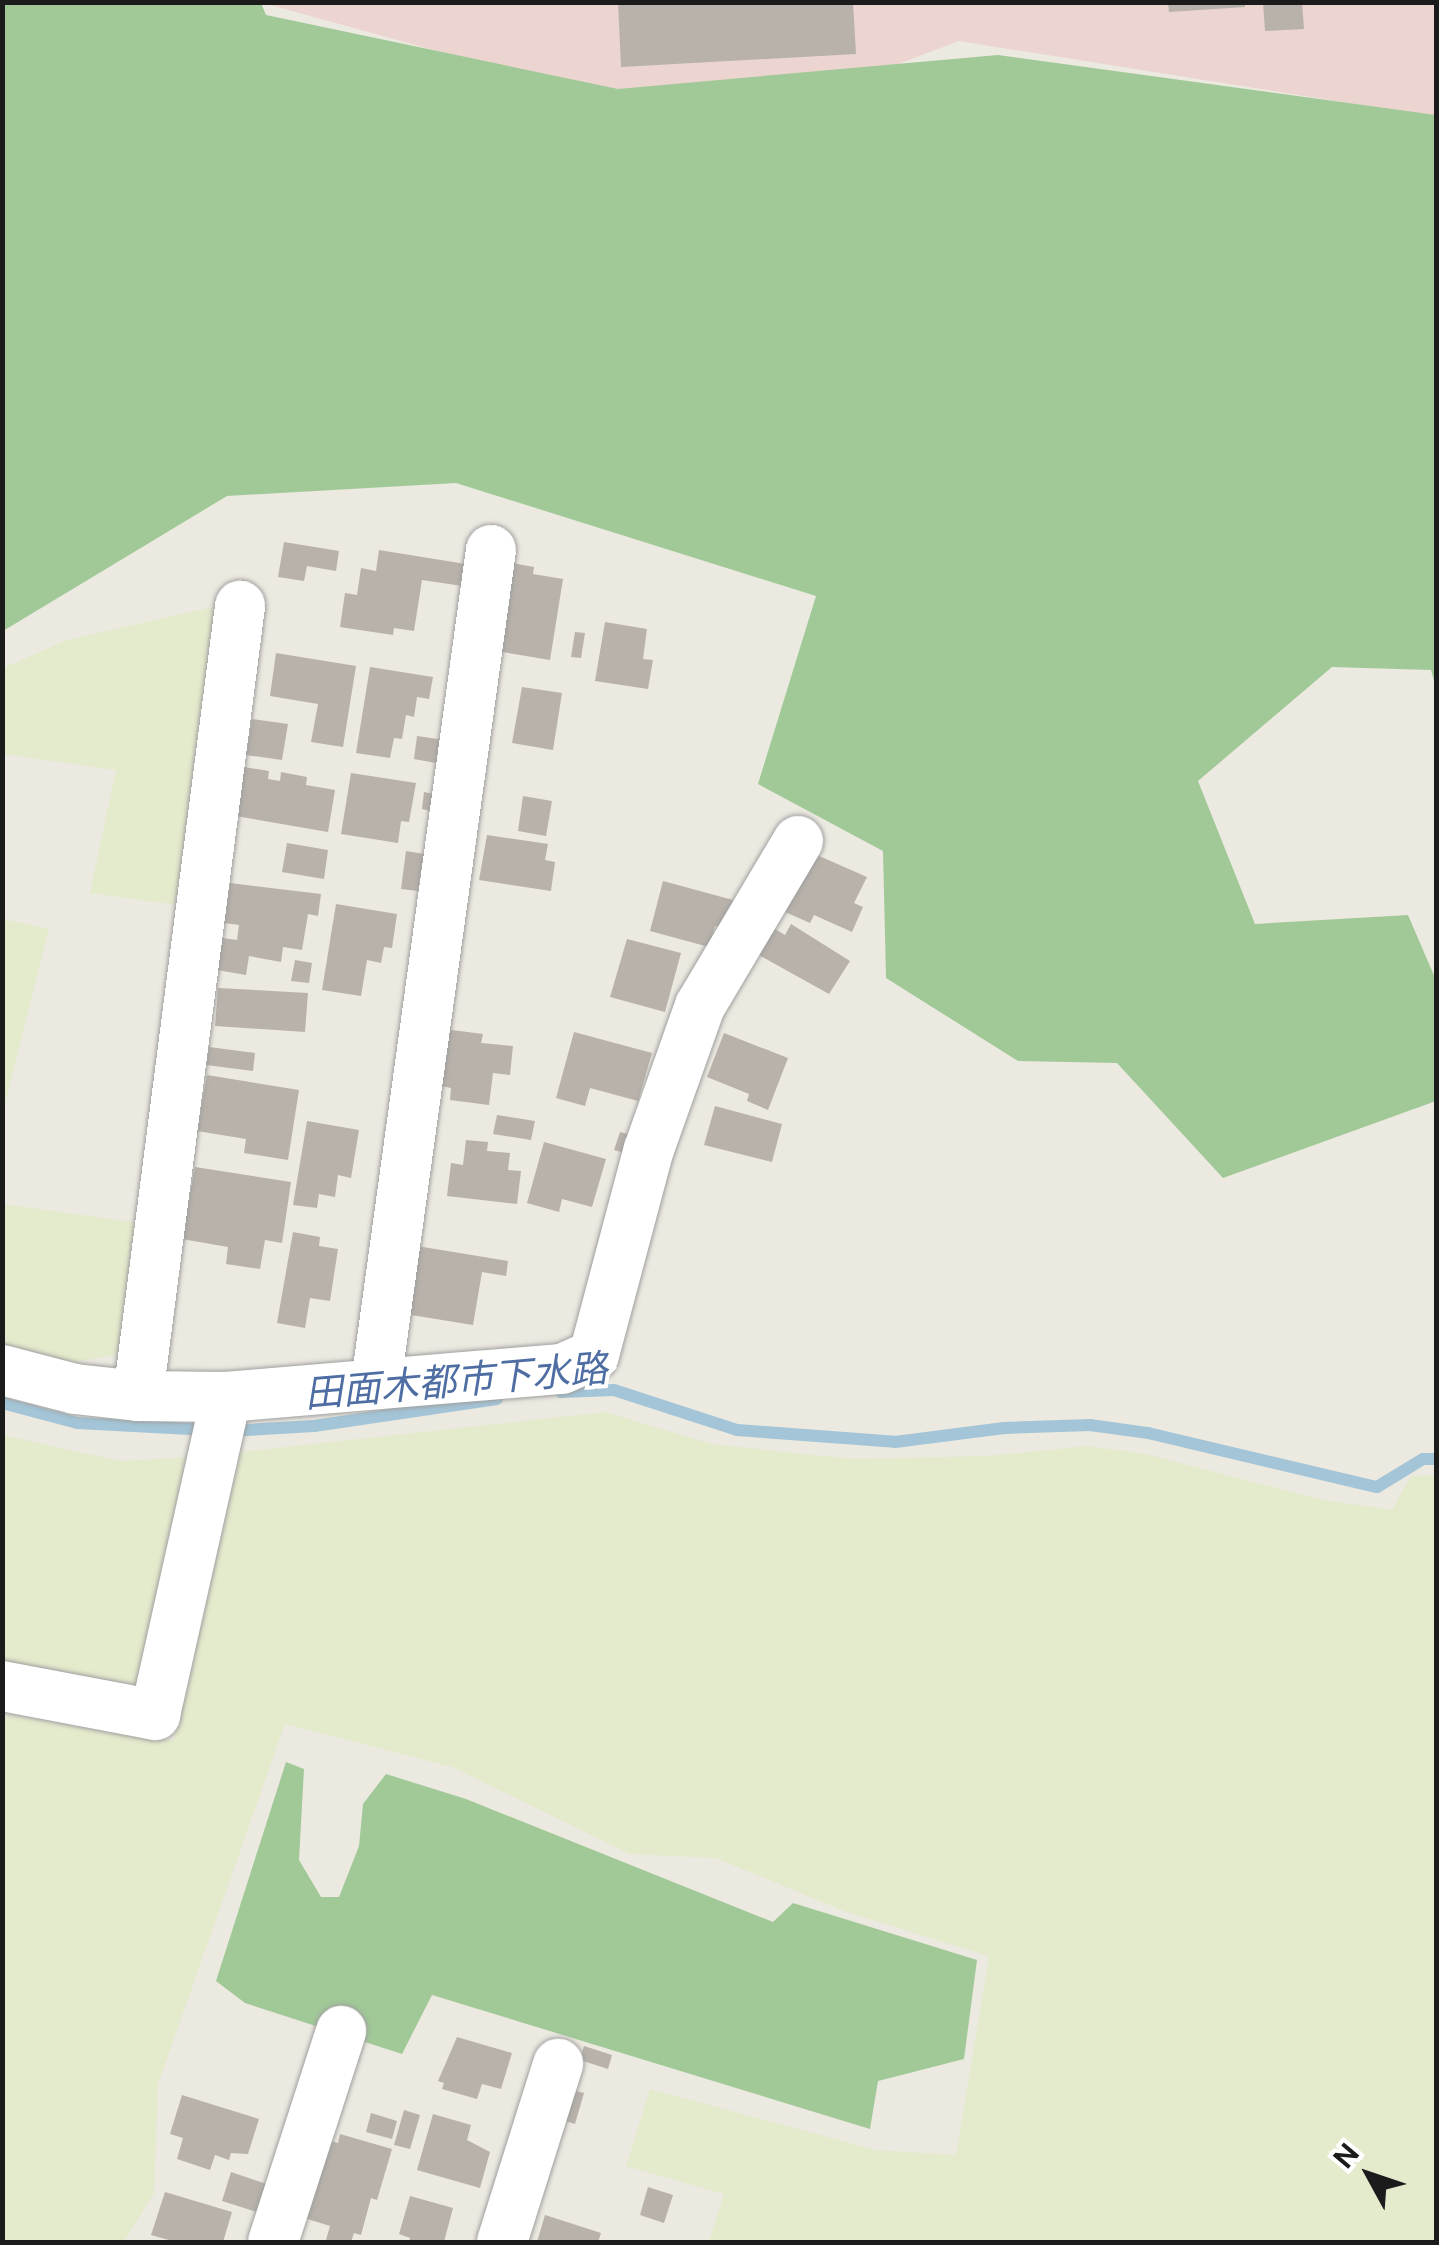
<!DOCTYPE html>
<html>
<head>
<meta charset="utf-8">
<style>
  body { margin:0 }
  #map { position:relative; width:1439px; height:2245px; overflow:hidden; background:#ece9e0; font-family:"Public Sans","Noto Sans JP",sans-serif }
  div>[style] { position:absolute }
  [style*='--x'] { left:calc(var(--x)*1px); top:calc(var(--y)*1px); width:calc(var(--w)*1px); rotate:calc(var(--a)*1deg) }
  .commercial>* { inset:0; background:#ecd4d0 }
  .farmland>* { inset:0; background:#e4eacc }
  .forest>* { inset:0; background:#a0c997 }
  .stream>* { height:12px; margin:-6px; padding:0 6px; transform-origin:6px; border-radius:6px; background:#a3c5d7 }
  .building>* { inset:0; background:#b8b2aa }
  .roads { filter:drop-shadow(0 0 2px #9f9f9f) drop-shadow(0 0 2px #9f9f9f) }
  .minor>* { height:50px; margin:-25px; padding:0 25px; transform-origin:25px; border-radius:25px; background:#fff }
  span { translate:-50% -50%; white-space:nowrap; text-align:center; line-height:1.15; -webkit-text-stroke:8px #fff; paint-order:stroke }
  .water-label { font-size:38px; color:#4e6ea3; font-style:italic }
  .frame { position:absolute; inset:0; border:5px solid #1b1b1b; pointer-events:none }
  .north { position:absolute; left:1319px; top:2125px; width:100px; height:100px; -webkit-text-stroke:8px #fff; paint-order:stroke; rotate:310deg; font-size:28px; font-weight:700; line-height:40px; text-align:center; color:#1b1b1b }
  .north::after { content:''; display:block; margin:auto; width:35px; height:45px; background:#1b1b1b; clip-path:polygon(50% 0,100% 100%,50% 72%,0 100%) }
</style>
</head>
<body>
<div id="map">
  <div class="commercial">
    <i style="clip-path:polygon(263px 3px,1436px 3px,1436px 117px,959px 41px,856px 80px,590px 93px)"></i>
  </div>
  <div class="farmland">
    <i style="clip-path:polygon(226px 604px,178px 905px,90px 893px,116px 770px,3px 754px,3px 668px,67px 640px)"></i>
    <i style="clip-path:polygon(3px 919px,49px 929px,3px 1112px,2px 1112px)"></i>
    <i style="clip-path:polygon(3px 1204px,139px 1223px,119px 1354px,75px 1362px,3px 1346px)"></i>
    <i style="clip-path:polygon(605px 1412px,711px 1444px,853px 1459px,987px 1456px,1088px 1446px,1145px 1454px,1324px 1500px,1392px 1510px,1411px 1476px,1436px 1475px,1436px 2242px,709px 2242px,724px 2194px,626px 2166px,650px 2089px,876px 2150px,956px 2155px,989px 1956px,844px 1911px,716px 1858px,630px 1854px,452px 1767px,285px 1724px,158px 2084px,154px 2193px,124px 2242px,3px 2242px,2px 1714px,174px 1741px,241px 1452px)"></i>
    <i style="clip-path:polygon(2px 1435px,120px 1461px,193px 1457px,142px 1690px,3px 1668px)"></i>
  </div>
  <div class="forest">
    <i style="clip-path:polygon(3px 2px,261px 3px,266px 15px,618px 89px,998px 55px,1436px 115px,1436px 688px,1431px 670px,1332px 667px,1198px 781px,1255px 924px,1408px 915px,1436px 980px,1436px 1101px,1223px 1178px,1117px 1063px,1018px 1061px,886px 978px,883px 851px,758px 784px,816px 596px,456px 483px,227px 496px,3px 631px)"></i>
    <i style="clip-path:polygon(286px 1762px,304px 1769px,299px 1860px,321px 1897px,339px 1897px,359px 1846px,363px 1804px,386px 1774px,466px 1799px,773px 1922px,793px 1903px,977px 1960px,964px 2059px,878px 2081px,870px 2129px,432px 1995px,402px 2054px,245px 2003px,216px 1981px)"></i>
  </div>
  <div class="stream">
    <i style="--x:561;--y:1392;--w:53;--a:-2.2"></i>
    <i style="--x:614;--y:1390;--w:129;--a:18"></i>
    <i style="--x:737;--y:1430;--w:158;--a:4.3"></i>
    <i style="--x:895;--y:1442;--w:110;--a:-7.3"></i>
    <i style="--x:1004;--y:1428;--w:86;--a:-2"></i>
    <i style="--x:1090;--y:1425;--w:59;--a:7.9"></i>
    <i style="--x:1148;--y:1433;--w:235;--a:13.3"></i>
    <i style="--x:1377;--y:1487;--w:54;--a:-31.3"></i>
    <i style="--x:1423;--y:1459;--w:13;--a:0"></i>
    <i style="--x:2;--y:1403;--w:78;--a:14.9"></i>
    <i style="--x:77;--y:1423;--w:132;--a:3"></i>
    <i style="--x:229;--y:1431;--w:85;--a:-3.4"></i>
    <i style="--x:314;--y:1426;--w:185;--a:-8.4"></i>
  </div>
  <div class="building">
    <i style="clip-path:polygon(618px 2px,853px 2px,856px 54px,621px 67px)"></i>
    <i style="clip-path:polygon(1168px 2px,1244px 2px,1245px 7px,1169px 12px)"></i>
    <i style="clip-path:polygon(1263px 2px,1302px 2px,1304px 29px,1265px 31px)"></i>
    <i style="clip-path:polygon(284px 542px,339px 551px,336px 571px,307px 566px,304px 581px,278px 577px)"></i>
    <i style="clip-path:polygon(379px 550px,472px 565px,469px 587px,422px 580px,414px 631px,394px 628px,393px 635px,340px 627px,345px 593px,357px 595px,361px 568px,376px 571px)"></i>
    <i style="clip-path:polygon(506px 562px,534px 567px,533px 574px,563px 579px,550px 660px,491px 650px)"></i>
    <i style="clip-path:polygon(605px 622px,647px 629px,643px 659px,653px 660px,648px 689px,595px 681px)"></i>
    <i style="clip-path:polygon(575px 632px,585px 633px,581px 658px,571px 657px)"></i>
    <i style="clip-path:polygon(276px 653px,356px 666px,343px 747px,311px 742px,318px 704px,270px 696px)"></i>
    <i style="clip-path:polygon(370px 667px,433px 677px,429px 699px,417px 697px,414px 717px,406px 715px,402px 739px,394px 738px,390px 758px,356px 753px)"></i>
    <i style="clip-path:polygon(522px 687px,562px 693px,553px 750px,512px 743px)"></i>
    <i style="clip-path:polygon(252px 719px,288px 724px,282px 760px,246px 755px)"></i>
    <i style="clip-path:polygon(417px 736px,445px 740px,441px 764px,414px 759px)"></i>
    <i style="clip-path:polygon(244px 767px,269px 771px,268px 779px,280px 781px,281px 772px,307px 777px,306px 785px,335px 790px,328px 832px,236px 816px)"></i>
    <i style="clip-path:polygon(351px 773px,416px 783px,409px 822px,401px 821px,398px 843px,341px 834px)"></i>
    <i style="clip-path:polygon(424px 792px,434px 794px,431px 811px,422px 809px)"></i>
    <i style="clip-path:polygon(523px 796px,552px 801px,546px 836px,518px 831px)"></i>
    <i style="clip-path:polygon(487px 835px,548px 844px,545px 860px,555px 862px,551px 891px,479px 880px)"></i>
    <i style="clip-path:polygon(287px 843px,328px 850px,324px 879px,282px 872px)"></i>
    <i style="clip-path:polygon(406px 851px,424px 854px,418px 891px,401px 889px)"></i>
    <i style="clip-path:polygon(810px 852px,867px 877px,854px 903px,863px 907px,852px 932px,814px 915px,810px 923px,776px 908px)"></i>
    <i style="clip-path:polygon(663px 881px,733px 900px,725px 929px,715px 926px,709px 947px,650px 931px)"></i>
    <i style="clip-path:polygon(230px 883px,321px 894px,318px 916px,308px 914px,302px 950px,283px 947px,281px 962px,249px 956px,246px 975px,217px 970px,222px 938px,237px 940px,239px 925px,224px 923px)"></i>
    <i style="clip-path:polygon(336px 904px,397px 914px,392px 948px,384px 947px,381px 963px,367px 960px,361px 996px,322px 990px)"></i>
    <i style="clip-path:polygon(791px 924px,850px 961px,829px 994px,757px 954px,773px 928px,785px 935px)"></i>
    <i style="clip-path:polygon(627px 939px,681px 953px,665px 1012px,610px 997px)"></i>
    <i style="clip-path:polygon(295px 960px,312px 963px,309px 983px,291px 981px)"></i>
    <i style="clip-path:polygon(218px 988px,308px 993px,305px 1032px,215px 1026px)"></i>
    <i style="clip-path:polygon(444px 1029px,483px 1034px,481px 1043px,513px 1046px,510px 1075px,493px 1073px,489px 1105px,450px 1100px,451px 1088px,441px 1086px)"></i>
    <i style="clip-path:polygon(574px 1032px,652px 1053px,638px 1101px,590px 1088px,585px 1106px,556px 1098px)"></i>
    <i style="clip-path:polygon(724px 1033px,788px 1058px,768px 1110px,747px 1101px,749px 1094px,707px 1077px)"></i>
    <i style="clip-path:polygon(209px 1047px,255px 1053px,253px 1071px,206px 1065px)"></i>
    <i style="clip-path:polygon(207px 1075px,299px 1090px,288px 1160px,244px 1153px,246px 1139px,197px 1131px)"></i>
    <i style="clip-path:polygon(715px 1106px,782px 1124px,772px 1162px,704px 1145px)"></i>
    <i style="clip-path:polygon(497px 1115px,535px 1121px,531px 1140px,493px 1134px)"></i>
    <i style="clip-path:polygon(307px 1121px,359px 1130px,351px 1178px,338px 1175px,335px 1197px,319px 1194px,317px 1208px,293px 1205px)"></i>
    <i style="clip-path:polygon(620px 1132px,637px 1137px,631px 1155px,614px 1150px)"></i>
    <i style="clip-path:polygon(466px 1140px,488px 1142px,487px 1151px,510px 1153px,508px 1170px,521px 1171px,517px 1204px,447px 1196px,451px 1163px,463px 1165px)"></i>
    <i style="clip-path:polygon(544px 1142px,606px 1159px,592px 1207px,562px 1199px,559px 1212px,527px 1203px)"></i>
    <i style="clip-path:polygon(195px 1167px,291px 1182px,282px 1243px,265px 1240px,260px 1269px,226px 1264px,228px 1247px,182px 1239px)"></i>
    <i style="clip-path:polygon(293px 1232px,320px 1237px,319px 1246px,338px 1249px,330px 1301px,310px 1298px,305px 1328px,277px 1323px)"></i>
    <i style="clip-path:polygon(417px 1246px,508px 1261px,506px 1276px,482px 1272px,473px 1325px,405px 1314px)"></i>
    <i style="clip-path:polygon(457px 2037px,512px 2053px,501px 2089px,482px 2084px,477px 2099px,442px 2089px,444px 2083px,438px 2081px)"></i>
    <i style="clip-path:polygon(584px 2046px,612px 2055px,608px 2069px,580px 2060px)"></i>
    <i style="clip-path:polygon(568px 2089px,584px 2093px,575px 2124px,559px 2119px)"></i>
    <i style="clip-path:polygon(182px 2095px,259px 2119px,248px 2154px,231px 2153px,229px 2160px,215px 2155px,210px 2170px,177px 2159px,183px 2138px,170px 2134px)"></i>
    <i style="clip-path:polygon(404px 2110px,420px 2115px,410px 2149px,394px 2145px)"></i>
    <i style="clip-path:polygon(371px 2113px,397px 2121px,392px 2139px,366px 2132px)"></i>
    <i style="clip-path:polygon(433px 2114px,471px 2125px,467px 2140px,490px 2152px,480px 2188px,417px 2170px)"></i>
    <i style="clip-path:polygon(340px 2134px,392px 2149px,377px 2200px,371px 2198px,361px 2235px,354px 2233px,351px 2242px,326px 2240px,330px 2226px,298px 2216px,327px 2140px,338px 2143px)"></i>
    <i style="clip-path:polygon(231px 2172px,272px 2186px,263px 2214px,222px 2201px)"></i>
    <i style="clip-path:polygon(648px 2187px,673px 2195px,664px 2223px,640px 2215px)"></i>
    <i style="clip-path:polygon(165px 2192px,232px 2212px,223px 2242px,176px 2242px,151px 2235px)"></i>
    <i style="clip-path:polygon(410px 2196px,453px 2208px,444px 2242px,409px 2242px,410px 2238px,399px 2234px)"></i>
    <i style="clip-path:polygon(545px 2215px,601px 2233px,598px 2242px,537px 2242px)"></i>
  </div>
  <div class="roads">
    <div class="minor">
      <i style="--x:2;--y:1370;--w:75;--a:14.6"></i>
      <i style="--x:75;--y:1389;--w:63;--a:6.3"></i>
      <i style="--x:138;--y:1396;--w:88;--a:0.7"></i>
      <i style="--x:226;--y:1397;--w:337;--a:-4.8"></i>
      <i style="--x:562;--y:1369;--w:35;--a:-24"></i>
      <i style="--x:594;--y:1355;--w:213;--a:-75.1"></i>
      <i style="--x:649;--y:1149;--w:152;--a:-70.4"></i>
      <i style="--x:700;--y:1006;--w:192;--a:-59.3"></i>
      <i style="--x:376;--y:1383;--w:841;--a:-82.14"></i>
      <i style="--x:138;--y:1396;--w:797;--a:-82.64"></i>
      <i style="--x:2;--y:1686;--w:156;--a:10.7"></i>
      <i style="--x:155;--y:1715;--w:326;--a:-77.4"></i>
      <i style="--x:273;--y:2242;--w:222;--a:-72.1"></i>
      <i style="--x:502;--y:2242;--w:187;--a:-72.5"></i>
    </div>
  </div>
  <div class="water-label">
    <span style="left:456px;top:1381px;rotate:-5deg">田面木都市下水路</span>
  </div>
  <div class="frame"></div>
  <div class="north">N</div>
</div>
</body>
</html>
